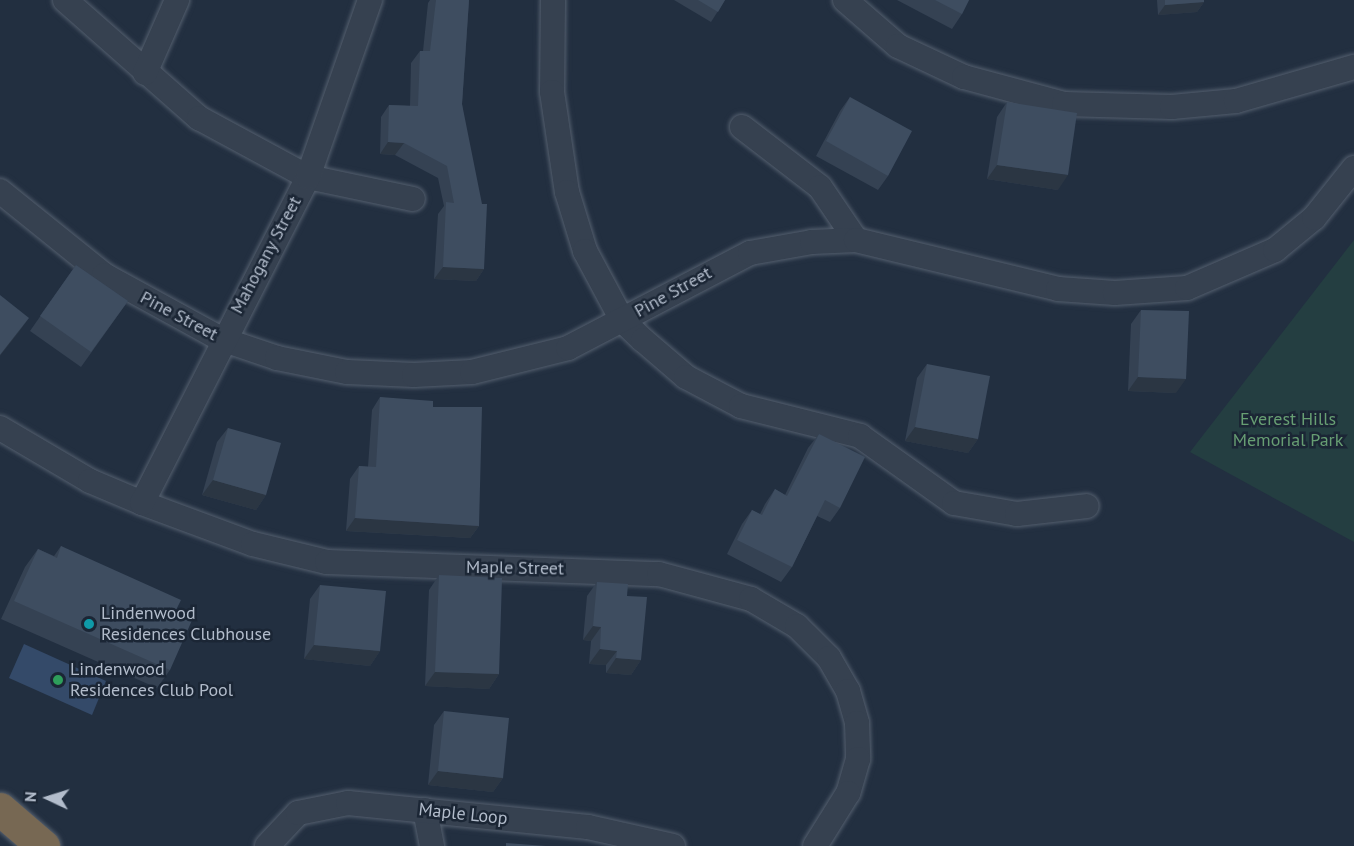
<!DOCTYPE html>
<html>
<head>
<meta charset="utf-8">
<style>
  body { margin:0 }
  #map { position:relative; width:1354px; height:846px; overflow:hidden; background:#222f40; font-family:"PT Sans",sans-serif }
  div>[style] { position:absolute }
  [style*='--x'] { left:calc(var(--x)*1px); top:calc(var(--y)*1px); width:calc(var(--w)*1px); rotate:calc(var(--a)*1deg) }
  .green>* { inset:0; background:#243e41 }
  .water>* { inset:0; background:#344a69 }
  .roads { filter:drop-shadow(0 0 2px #545f6e) drop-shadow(0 0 2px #545f6e) }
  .minor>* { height:24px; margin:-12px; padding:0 12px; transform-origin:12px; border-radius:12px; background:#364150 }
  .highway>* { height:33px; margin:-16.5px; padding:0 16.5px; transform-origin:16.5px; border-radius:16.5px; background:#776853 }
  .wall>* { inset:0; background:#354253 }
  .shaded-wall>* { inset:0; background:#2b3643 }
  .building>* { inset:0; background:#3e4d60 }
  .dots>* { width:16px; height:16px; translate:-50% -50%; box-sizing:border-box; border:3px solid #1b2635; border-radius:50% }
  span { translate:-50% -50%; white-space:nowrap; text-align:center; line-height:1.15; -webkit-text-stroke:5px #1b2635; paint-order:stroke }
  .street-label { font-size:18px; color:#b2bccb }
  .park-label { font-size:18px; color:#679e73 }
  .poi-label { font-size:18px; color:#b2bccb }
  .left { translate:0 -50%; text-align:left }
  .north { position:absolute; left:18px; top:768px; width:60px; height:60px; -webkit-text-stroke:4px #1b2635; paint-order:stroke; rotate:274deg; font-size:16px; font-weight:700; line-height:24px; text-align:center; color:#b2bccb }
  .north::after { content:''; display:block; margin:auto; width:21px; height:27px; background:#b2bccb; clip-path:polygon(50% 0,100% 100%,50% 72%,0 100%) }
</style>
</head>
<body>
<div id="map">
  <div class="green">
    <i style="clip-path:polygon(1354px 240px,1354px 542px,1190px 452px)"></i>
  </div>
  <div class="water">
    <i style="clip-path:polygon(24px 644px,106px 681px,92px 715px,9px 678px)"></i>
  </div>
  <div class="roads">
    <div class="minor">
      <i style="--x:65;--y:0;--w:179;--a:41.4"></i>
      <i style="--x:199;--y:118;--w:124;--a:28.4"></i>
      <i style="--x:308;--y:177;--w:107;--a:11.8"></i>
      <i style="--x:553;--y:0;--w:92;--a:90.6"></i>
      <i style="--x:552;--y:92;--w:101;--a:81.5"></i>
      <i style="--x:567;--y:192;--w:62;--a:73"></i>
      <i style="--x:585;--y:251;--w:78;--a:61.8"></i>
      <i style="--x:622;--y:320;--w:29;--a:44"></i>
      <i style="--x:643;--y:340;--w:57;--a:40.7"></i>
      <i style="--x:686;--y:377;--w:62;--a:27.8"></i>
      <i style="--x:741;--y:406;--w:123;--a:14.1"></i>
      <i style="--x:860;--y:436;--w:115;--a:35.5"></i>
      <i style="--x:954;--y:503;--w:64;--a:9.9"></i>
      <i style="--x:1017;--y:514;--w:70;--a:-6.5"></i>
      <i style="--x:845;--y:0;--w:70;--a:41"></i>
      <i style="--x:898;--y:46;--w:73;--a:25.2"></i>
      <i style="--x:964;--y:77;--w:104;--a:15.1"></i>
      <i style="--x:1064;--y:104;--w:108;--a:1.6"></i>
      <i style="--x:1172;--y:107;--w:64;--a:-5.4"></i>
      <i style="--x:1236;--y:101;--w:123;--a:-16.1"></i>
      <i style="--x:145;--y:73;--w:80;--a:-66.3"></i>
      <i style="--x:742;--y:127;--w:98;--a:37.6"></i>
      <i style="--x:820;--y:187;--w:64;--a:55.8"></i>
      <i style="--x:0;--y:191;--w:134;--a:38.9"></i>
      <i style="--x:104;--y:275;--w:133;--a:28.7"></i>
      <i style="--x:221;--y:339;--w:59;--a:18.7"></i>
      <i style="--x:277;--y:358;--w:71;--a:11.3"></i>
      <i style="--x:347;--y:372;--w:67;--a:2.6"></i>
      <i style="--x:414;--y:375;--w:58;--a:-3"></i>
      <i style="--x:472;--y:372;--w:99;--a:-14"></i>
      <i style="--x:568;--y:348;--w:205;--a:-27.6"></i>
      <i style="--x:750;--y:253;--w:63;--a:-10.1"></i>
      <i style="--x:812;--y:242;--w:44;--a:-2.6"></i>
      <i style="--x:856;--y:240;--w:208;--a:13.6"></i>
      <i style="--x:1058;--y:289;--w:57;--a:4"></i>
      <i style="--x:1115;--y:293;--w:72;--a:-4"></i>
      <i style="--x:1187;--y:288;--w:96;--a:-23.4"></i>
      <i style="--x:1275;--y:250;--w:50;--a:-39.4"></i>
      <i style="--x:1314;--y:218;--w:64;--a:-51.3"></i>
      <i style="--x:0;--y:428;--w:104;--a:30.5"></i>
      <i style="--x:90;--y:481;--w:56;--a:22.9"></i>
      <i style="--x:142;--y:503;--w:118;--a:20.3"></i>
      <i style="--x:253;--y:544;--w:76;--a:13.7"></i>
      <i style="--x:327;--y:562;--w:332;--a:2.1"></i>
      <i style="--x:659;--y:574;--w:95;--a:15.2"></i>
      <i style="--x:751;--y:599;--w:53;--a:30.4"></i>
      <i style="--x:797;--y:626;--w:45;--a:45"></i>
      <i style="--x:829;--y:658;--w:38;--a:60"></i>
      <i style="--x:848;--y:691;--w:33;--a:74"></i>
      <i style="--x:857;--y:723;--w:36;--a:88"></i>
      <i style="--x:858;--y:759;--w:35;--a:106"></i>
      <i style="--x:848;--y:793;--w:62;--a:121.9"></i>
      <i style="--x:142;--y:503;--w:366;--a:-63"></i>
      <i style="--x:308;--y:177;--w:188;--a:-70.7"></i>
      <i style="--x:425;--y:810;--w:37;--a:79"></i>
      <i style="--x:267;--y:846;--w:45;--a:-46.8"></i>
      <i style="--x:298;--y:813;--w:51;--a:-11.3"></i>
      <i style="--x:348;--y:803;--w:241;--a:5.7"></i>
      <i style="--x:588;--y:827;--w:87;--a:12.6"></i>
    </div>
    <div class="highway">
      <i style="--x:0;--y:809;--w:57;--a:40.7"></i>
    </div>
  </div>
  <div class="wall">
    <i style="clip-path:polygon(430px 0,469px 0,462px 104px,484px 269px,476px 281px,434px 279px,438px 214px,444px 206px,438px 178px,395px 155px,380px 154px,381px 117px,389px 105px,410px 106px,411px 63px,420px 51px,423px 51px,428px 3px)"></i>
    <i style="clip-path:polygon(674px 0,725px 0,711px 22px)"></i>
    <i style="clip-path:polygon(897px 0,969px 0,962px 14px,952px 29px)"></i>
    <i style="clip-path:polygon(1157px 0,1204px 0,1204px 2px,1197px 12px,1158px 15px)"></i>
    <i style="clip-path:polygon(850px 97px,888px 176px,878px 190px,816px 156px,840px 111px)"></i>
    <i style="clip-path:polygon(1007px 102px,1058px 190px,987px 179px,997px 117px)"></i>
    <i style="clip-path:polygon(76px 265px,128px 301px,81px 367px,30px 331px)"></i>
    <i style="clip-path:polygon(1141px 310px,1176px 393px,1128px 391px,1131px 324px)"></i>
    <i style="clip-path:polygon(927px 364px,978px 439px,968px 453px,905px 441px,917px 378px)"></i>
    <i style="clip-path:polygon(380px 397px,433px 407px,479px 526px,470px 538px,346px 531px,350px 479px,359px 466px,368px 467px,372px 410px)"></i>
    <i style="clip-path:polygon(228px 428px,266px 495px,256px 510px,202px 495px,217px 442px)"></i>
    <i style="clip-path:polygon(819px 434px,840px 508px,830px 522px,817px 516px,792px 567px,781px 582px,727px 554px,742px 524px,752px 510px,760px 514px,765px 504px,775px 489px,785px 495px,808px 448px)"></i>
    <i style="clip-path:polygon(61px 546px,176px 610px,170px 670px,157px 688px,1px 619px,25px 567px,38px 549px,54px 556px)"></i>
    <i style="clip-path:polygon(439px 575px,499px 674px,489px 689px,425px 686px,429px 590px)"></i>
    <i style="clip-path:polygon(597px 582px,627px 596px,641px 660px,631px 675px,606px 673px,606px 665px,589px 664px,591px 641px,583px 640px,587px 596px)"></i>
    <i style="clip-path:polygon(320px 585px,380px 651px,370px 666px,304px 659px,310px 599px)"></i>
    <i style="clip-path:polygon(444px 711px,503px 778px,493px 792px,428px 785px,434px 725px)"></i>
  </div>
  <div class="shaded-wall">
    <i style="clip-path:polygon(1204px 2px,1197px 12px,1158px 15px,1165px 5px)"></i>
    <i style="clip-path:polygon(388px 142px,404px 143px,395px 155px,380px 154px)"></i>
    <i style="clip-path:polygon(997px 165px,1068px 175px,1058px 190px,987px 179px)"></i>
    <i style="clip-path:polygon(443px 267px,484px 269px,476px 281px,434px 279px)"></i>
    <i style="clip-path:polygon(29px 318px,19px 332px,0 356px,0 355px)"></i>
    <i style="clip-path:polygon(1138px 377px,1186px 379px,1176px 393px,1128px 391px)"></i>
    <i style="clip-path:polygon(915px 427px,978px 439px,968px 453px,905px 441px)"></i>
    <i style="clip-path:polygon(213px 480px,266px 495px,256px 510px,202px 495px)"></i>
    <i style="clip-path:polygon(355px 518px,479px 526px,470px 538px,346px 531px)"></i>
    <i style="clip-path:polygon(593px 626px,601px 627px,591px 641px,583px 640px)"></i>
    <i style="clip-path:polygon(314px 645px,380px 651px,370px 666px,304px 659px)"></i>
    <i style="clip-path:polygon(600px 649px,617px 651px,606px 665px,589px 664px)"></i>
    <i style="clip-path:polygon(616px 658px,641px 660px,631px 675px,606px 673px)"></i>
    <i style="clip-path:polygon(435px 672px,499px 674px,489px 689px,425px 686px)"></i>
    <i style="clip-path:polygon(438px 771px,503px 778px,493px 792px,428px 785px)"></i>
  </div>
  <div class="building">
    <i style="clip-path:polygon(436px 0,469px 0,462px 104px,482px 204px,487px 204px,484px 269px,443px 267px,446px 202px,454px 203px,447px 166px,404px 143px,388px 142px,389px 105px,418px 106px,420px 51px,430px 51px)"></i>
    <i style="clip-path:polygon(698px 0,725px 0,718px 12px)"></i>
    <i style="clip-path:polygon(935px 0,969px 0,962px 14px)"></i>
    <i style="clip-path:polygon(1165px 0,1204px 0,1204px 2px,1165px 5px)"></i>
    <i style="clip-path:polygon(850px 97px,912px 131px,888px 176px,826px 141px)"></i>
    <i style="clip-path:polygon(1007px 102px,1077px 113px,1068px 175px,997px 165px)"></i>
    <i style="clip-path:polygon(76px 265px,128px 301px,91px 352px,40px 316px)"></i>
    <i style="clip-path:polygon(0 295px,29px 318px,0 355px)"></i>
    <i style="clip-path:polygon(1141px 310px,1189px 311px,1186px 379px,1138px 377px)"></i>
    <i style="clip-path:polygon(927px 364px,990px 376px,978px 439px,915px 427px)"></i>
    <i style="clip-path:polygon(380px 397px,433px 401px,433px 407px,482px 407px,479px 526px,355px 518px,359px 466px,376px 467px)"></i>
    <i style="clip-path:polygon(228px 428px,281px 443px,266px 495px,213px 480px)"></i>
    <i style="clip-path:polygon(819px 434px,865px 457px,840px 508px,825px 500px,792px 567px,737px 540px,752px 510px,762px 515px,775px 489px,787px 496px)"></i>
    <i style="clip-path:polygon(61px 546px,181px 600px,176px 610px,193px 618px,170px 670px,14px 601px,38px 549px,57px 558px)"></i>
    <i style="clip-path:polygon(439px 575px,502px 578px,499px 674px,435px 672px)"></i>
    <i style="clip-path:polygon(597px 582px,628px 584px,627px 596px,647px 597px,641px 660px,616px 658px,617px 651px,600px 649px,601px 627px,593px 626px)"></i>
    <i style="clip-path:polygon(320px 585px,386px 591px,380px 651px,314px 645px)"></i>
    <i style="clip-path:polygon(444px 711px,509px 718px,503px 778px,438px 771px)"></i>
    <i style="clip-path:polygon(506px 843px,546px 846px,506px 846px)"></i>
  </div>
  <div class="dots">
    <i style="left:89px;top:624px;background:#0f9aa8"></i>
    <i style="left:58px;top:680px;background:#2e9e5b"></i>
  </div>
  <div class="street-label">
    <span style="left:266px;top:255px;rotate:-62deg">Mahogany Street</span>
    <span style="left:673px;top:292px;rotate:-29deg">Pine Street</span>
    <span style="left:179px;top:316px;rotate:28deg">Pine Street</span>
    <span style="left:515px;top:568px;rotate:1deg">Maple Street</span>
    <span style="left:463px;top:814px;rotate:6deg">Maple Loop</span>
  </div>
  <div class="park-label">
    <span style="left:1288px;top:430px">Everest Hills<br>Memorial Park</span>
  </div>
  <div class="poi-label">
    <span class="left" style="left:101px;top:624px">Lindenwood<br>Residences Clubhouse</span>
    <span class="left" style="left:70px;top:680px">Lindenwood<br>Residences Club Pool</span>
  </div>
  <div class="north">N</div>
</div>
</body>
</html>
